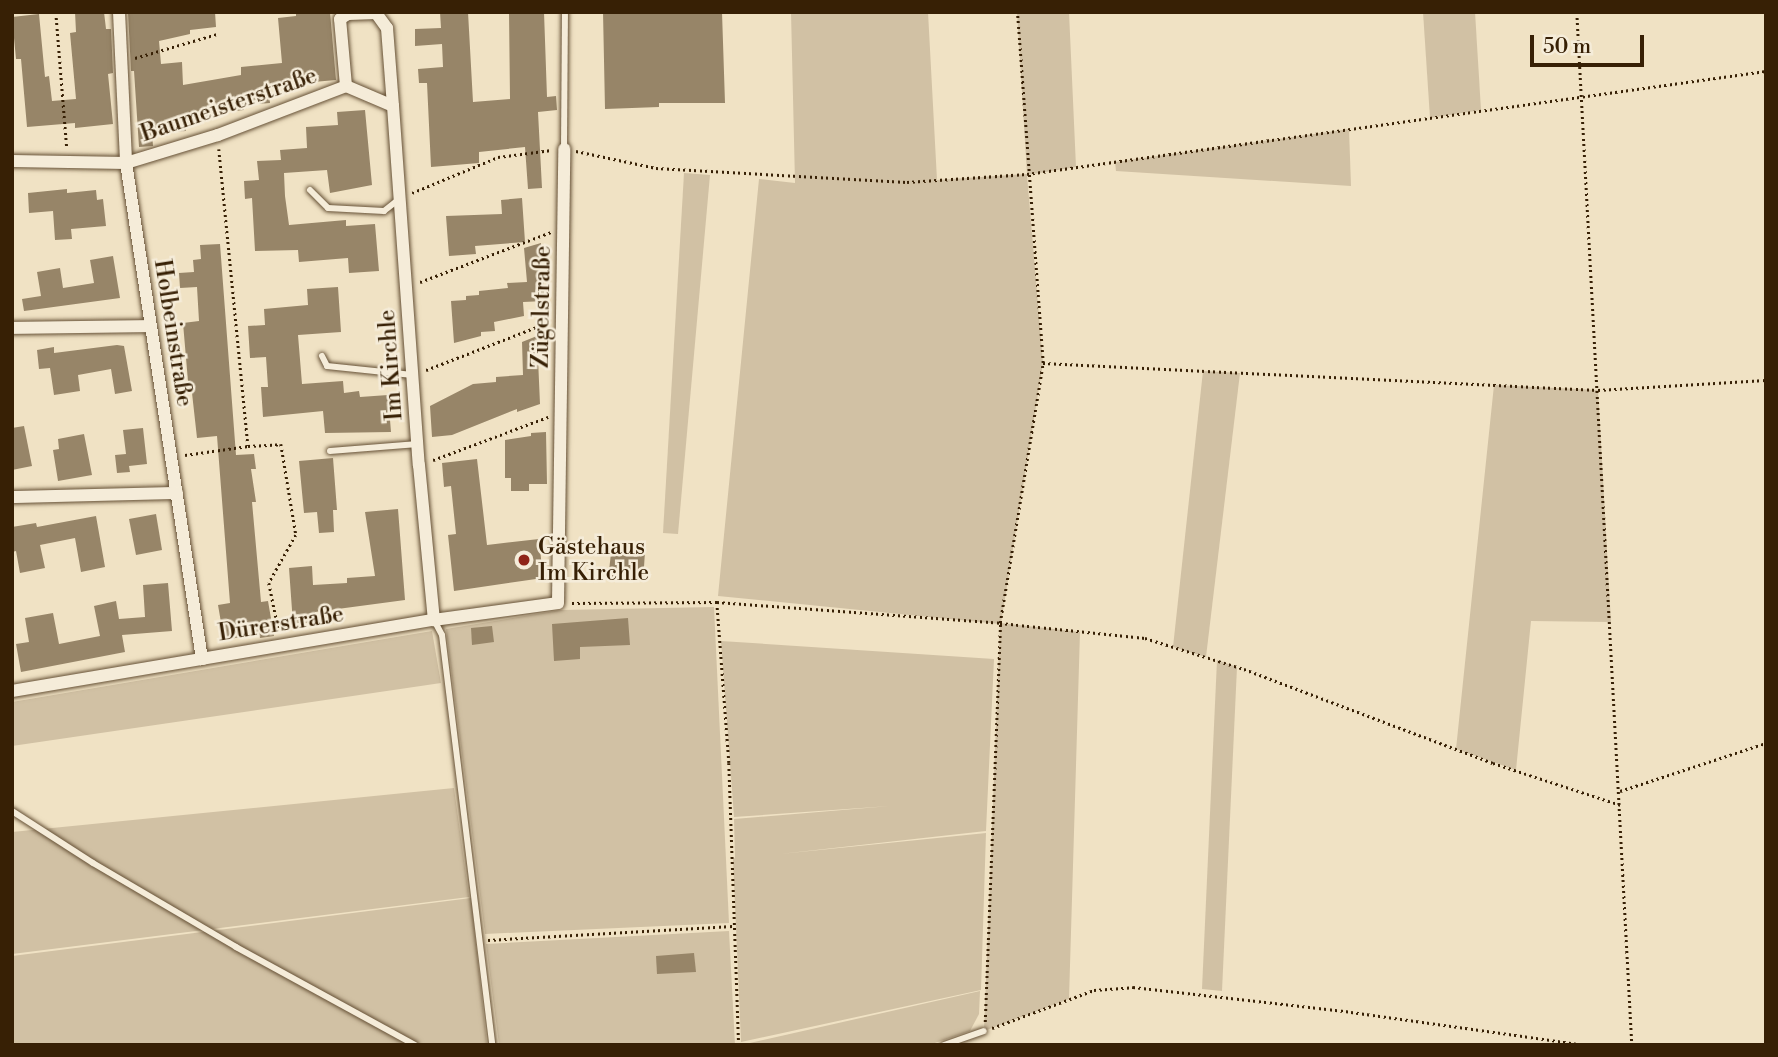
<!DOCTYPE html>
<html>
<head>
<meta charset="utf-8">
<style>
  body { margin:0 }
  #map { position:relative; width:1778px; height:1057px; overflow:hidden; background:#f0e2c4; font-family:"Libre Bodoni",serif }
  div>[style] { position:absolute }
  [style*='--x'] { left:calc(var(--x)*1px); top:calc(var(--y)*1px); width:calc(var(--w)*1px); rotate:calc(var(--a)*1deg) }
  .green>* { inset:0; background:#d1c1a4 }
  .building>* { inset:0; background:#978568 }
  .path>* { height:2.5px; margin-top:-1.25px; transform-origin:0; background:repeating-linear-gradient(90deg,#372005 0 2px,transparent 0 5.5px) }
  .roads { filter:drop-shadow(0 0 2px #655035) drop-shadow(0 0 2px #655035) }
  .lane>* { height:6px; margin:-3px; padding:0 3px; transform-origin:3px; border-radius:3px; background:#f5ecd9 }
  .street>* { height:12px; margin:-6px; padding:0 6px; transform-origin:6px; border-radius:6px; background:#f5ecd9 }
  .dots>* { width:19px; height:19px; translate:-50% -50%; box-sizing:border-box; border:4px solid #f5ecd9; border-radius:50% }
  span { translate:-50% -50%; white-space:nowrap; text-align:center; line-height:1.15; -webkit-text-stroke:5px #f5ecd9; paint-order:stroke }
  .street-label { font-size:23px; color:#372005 }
  .poi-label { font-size:23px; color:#372005 }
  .left { translate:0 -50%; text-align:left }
  .frame { position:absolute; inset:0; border:14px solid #372005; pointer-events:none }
  .scale { position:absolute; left:1530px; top:35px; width:114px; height:32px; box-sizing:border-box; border:4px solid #372005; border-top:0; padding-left:9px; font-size:21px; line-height:24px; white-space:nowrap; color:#372005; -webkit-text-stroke:5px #f5ecd9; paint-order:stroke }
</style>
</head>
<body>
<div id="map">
  <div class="green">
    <i style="clip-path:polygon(791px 12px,928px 12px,937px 180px,1027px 174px,1017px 12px,1069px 12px,1076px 167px,1027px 175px,1043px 363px,1001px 623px,1080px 632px,1069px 999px,984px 1031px,1000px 624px,718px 596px,759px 179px,795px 183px)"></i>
    <i style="clip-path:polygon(1423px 12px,1475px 12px,1481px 110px,1430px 118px)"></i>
    <i style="clip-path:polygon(1349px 129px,1351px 186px,1116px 171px,1115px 162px)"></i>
    <i style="clip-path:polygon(684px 173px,710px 175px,678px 534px,663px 533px)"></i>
    <i style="clip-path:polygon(1203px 371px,1240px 373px,1206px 657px,1173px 647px)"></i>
    <i style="clip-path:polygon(1494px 385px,1598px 390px,1611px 622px,1531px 621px,1516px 770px,1456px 749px)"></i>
    <i style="clip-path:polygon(714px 607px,729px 923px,485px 934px,446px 629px,561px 610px)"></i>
    <i style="clip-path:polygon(432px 631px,441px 683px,12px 746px,12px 702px)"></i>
    <i style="clip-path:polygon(721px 641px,994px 659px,986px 831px,780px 854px,986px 833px,981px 990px,741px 1042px,733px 859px,735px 858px,734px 819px,890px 806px,734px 817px)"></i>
    <i style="clip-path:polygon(1217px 660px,1237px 667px,1222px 991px,1202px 989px)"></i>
    <i style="clip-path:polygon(454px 788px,469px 897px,12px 954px,12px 832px)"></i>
    <i style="clip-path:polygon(471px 898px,487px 1045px,12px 1045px,12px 956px)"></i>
    <i style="clip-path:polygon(729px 931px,735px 1045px,499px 1045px,486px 944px)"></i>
    <i style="clip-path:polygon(980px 991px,979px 1014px,970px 1031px,929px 1045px,741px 1045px)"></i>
  </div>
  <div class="building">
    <i style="clip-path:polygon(75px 12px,104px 12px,106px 29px,111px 29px,113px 73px,108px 74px,113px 124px,75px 128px,75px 123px,27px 127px,21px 59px,16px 59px,12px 17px,39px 14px,45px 77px,49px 76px,52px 101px,76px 99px,70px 33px,76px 32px)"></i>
    <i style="clip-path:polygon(128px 12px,215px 12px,216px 27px,190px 30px,190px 34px,159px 41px,161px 64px,182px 62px,183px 85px,241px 75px,241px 67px,282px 63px,278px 18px,296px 16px,296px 12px,330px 12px,336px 80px,268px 86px,270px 103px,244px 105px,244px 110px,218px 113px,219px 117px,185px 120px,186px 131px,152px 133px,153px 146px,139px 147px,134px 71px,131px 71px)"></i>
    <i style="clip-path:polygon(440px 12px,468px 12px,473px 102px,510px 99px,509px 12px,544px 12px,547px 97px,556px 96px,557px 110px,538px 112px,542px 188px,528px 189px,525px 147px,479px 152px,479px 163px,431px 167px,427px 83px,419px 83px,418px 69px,443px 67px,442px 44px,415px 46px,415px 29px,441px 28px)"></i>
    <i style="clip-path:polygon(603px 12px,722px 12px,725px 103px,659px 103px,659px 107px,605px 109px)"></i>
    <i style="clip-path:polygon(365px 110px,372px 185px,330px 193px,327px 170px,284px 173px,285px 196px,289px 225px,346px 220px,346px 226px,375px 224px,379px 271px,349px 273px,348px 258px,299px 262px,298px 250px,255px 251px,252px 198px,245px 199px,244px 181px,259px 180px,257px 161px,281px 160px,280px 150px,307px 148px,306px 127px,338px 125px,337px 112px)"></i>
    <i style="clip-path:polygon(67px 189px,67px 193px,96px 190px,97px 200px,103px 199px,106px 226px,71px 229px,72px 239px,55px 240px,53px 211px,29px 213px,28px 193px)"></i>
    <i style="clip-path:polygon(522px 198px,525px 242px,475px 246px,476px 254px,449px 256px,446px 216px,502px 214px,501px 200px)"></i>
    <i style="clip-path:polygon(541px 243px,545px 301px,523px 302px,524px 316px,494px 322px,495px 331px,481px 332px,481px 336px,454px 343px,451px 301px,466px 300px,466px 296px,479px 295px,479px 291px,508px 288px,507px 283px,527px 282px,524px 248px)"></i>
    <i style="clip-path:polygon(220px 244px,236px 455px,254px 454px,256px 469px,251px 469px,256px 502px,252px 502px,261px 602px,268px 601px,274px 636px,260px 638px,259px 634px,224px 640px,218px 605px,230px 603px,217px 436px,197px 438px,192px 393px,189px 393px,183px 323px,199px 321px,197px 287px,180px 288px,179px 273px,194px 272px,193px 260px,201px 259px,200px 245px)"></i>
    <i style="clip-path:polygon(113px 256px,120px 298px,24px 311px,22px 299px,41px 296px,37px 272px,60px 268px,63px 288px,94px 283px,90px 260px)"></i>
    <i style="clip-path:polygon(338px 287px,341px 332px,298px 335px,302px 384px,343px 381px,344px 393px,359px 391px,360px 397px,388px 395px,391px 432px,325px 433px,323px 411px,263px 417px,261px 387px,268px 387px,266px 357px,250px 358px,248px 326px,265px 325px,264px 309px,308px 305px,307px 289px)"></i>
    <i style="clip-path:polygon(537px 336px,540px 404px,517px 412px,517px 409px,452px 435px,432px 437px,430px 406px,473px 384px,496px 382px,496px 377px,523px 375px,522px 342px)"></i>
    <i style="clip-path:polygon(117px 345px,124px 346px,132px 391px,115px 394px,111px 369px,78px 375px,80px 391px,54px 395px,50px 368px,39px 369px,37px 350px,54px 347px,54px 353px)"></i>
    <i style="clip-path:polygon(24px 426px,32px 466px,12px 470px,12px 428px)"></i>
    <i style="clip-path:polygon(143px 428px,147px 464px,129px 466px,130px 472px,117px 473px,115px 455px,126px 454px,123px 430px)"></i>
    <i style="clip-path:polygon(546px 432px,547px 484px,529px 484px,529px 491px,511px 491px,511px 478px,505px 478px,505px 440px,531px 436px,531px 433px)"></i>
    <i style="clip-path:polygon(84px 434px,92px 475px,58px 481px,53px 450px,59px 449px,58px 439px)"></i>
    <i style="clip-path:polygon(333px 458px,337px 510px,333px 510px,334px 532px,319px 533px,317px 512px,304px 513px,299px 461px)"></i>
    <i style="clip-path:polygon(477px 459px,487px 545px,539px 539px,543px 578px,454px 591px,448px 535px,456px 534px,451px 486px,444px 487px,442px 463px)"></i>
    <i style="clip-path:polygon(398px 509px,405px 600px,315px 612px,316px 622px,293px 624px,289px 568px,312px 566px,313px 585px,347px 583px,347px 578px,375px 576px,365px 512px)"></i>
    <i style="clip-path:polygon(156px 514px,162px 550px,136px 555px,129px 519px)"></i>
    <i style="clip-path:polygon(96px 516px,105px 567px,81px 572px,75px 538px,40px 545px,45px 568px,20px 573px,16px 551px,12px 552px,12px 527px,36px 523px,37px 527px)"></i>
    <i style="clip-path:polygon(645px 552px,643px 581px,608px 580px,611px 553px)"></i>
    <i style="clip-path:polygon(168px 583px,172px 631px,122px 635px,125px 652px,21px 672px,16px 644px,29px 642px,25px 618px,53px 613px,59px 644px,100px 636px,94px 606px,116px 601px,119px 619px,145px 617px,143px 585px)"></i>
    <i style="clip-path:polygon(628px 618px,630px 645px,580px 647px,580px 659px,554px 661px,552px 624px)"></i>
    <i style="clip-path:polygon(492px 626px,494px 642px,472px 645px,471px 628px)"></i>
    <i style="clip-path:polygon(694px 953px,696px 972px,657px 974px,656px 956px)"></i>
  </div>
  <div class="path">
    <i style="--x:56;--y:12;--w:137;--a:85.4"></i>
    <i style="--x:1577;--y:12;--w:1034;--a:86.95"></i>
    <i style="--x:135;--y:58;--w:85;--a:-16.3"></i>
    <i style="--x:219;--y:149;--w:298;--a:84.4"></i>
    <i style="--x:248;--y:446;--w:33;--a:-3"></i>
    <i style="--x:281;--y:444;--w:92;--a:80.6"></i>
    <i style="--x:296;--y:535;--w:55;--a:119.4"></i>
    <i style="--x:269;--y:583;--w:50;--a:78.5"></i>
    <i style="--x:576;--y:151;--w:82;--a:12"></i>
    <i style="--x:656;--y:168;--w:251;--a:3.2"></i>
    <i style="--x:907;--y:182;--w:120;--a:-3.8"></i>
    <i style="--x:1027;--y:174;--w:746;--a:-7.93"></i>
    <i style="--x:412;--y:193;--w:93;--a:-22.7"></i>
    <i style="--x:498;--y:157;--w:54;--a:-7.4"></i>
    <i style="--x:420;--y:282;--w:140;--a:-20.9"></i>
    <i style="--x:1043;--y:363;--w:556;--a:2.79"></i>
    <i style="--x:1598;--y:390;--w:168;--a:-3.4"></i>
    <i style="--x:426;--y:370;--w:130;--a:-21.2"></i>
    <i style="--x:185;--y:455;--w:64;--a:-8.1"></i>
    <i style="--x:433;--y:460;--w:123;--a:-20.5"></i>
    <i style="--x:717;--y:602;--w:161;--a:85.7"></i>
    <i style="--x:729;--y:763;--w:282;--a:88"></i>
    <i style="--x:572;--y:603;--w:145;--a:-0.4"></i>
    <i style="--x:717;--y:602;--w:284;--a:4.2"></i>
    <i style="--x:1000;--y:623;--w:146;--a:5.9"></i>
    <i style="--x:1145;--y:638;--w:104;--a:17.4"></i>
    <i style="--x:1244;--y:669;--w:266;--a:20.7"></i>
    <i style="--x:1493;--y:763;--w:135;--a:18.2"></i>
    <i style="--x:1620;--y:791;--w:154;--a:-18.2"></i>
    <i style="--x:488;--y:940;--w:245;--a:-3.3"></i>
    <i style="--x:985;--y:1022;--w:399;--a:-87.8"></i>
    <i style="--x:1000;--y:623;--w:264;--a:-80.6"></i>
    <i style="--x:1043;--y:363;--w:352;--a:-94.2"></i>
    <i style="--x:992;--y:1028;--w:109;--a:-20.4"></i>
    <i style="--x:1094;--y:990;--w:39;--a:-4"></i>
    <i style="--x:1133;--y:987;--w:219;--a:6.5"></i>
    <i style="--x:1351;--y:1012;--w:238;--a:8"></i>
  </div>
  <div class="roads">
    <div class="lane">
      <i style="--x:564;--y:149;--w:137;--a:-89.6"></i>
      <i style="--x:310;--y:190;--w:25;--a:45"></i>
      <i style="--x:328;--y:208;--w:56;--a:3.1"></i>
      <i style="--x:384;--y:211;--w:18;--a:-38"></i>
      <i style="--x:322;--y:356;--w:11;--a:63"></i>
      <i style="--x:327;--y:366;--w:86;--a:6"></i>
      <i style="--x:330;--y:451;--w:88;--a:-4.5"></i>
      <i style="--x:434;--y:620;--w:17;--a:62"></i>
      <i style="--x:442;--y:635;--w:413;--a:83"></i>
      <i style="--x:12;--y:811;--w:96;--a:32.7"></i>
      <i style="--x:93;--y:863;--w:166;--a:30.4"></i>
      <i style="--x:236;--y:947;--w:204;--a:28.7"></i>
      <i style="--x:944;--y:1045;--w:42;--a:-19.3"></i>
    </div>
    <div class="street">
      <i style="--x:119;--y:12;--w:151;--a:87.3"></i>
      <i style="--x:126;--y:163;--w:502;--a:81.29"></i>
      <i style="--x:393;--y:106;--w:51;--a:-156.9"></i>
      <i style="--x:346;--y:86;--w:67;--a:-95.1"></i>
      <i style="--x:340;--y:19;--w:9;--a:-32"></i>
      <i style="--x:348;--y:14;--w:28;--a:-2"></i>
      <i style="--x:376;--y:13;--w:19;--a:54"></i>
      <i style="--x:387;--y:28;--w:78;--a:85.6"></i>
      <i style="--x:393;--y:106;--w:360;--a:85.9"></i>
      <i style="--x:419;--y:465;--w:156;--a:84.5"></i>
      <i style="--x:12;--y:161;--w:114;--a:1"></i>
      <i style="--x:126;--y:163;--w:96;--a:-16.9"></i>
      <i style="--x:218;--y:135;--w:137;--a:-20.9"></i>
      <i style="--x:12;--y:328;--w:137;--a:-0.8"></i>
      <i style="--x:12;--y:497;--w:165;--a:-1.4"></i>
      <i style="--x:12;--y:691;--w:428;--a:-9.6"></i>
      <i style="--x:434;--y:620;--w:125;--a:-7.8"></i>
      <i style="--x:558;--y:603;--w:454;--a:-89.2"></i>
    </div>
  </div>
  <div class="dots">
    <i style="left:524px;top:560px;background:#8f2418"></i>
  </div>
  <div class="street-label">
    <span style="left:229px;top:105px;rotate:-19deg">Baumeisterstraße</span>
    <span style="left:542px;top:307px;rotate:-89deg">Zügelstraße</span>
    <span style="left:173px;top:333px;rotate:81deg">Holbeinstraße</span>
    <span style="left:391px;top:365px;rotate:-94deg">Im Kirchle</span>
    <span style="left:281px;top:624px;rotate:-9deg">Dürerstraße</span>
  </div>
  <div class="poi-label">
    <span class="left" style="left:538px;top:560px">Gästehaus<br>Im Kirchle</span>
  </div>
  <div class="frame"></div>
  <div class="scale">50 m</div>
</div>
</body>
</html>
